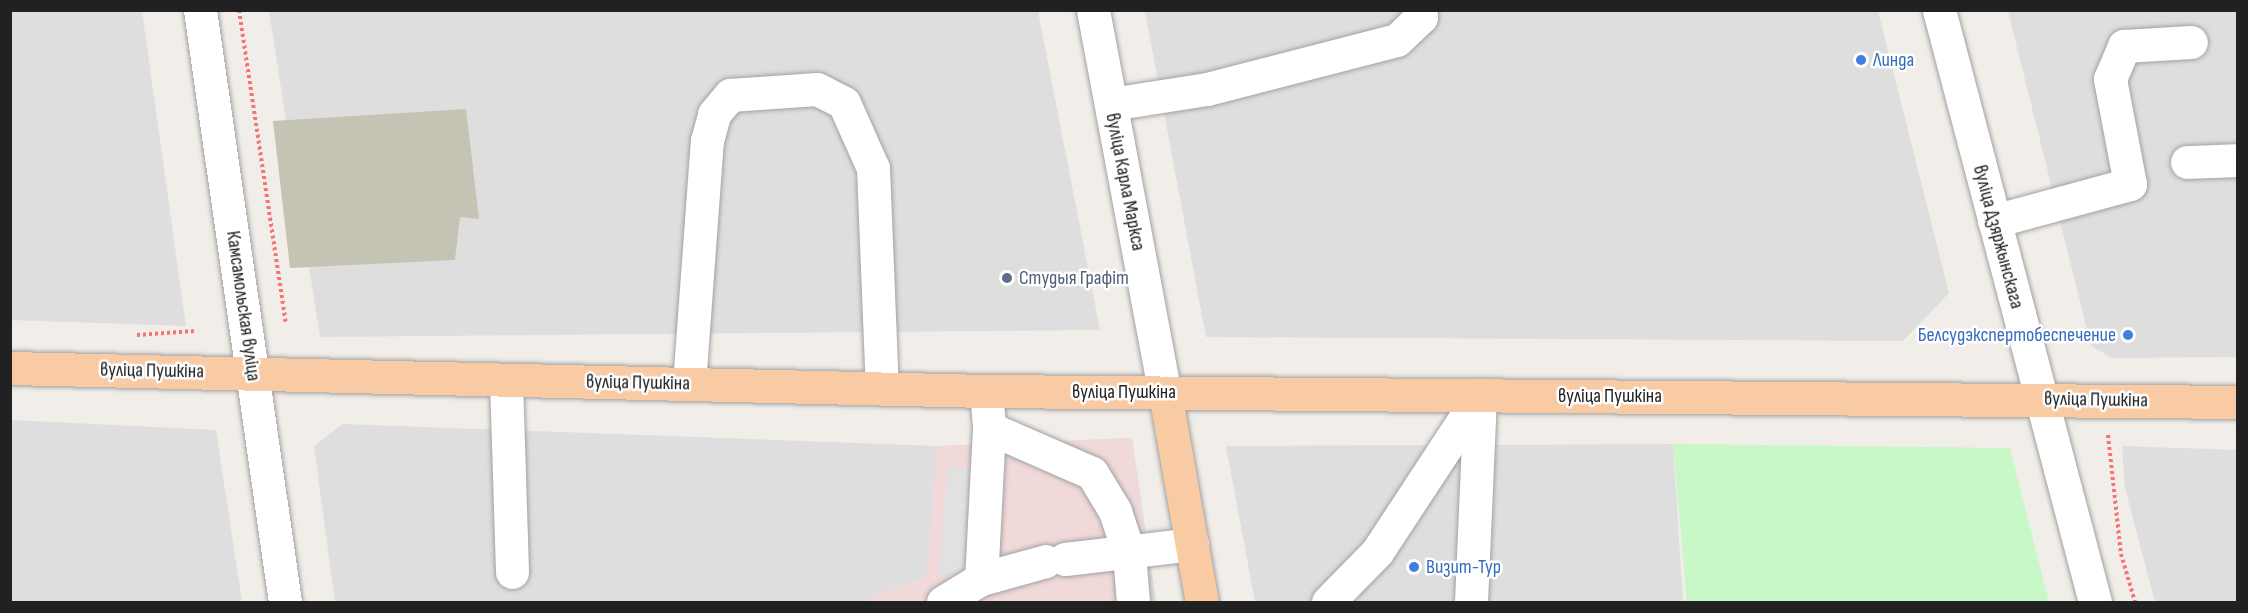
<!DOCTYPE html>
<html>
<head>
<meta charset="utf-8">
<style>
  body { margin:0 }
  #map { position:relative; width:2248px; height:613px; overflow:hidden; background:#f1ede8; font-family:"Sofia Sans Condensed",sans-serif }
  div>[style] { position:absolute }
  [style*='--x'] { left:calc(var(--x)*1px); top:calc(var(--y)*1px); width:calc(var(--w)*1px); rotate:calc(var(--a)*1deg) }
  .residential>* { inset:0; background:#dfdede }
  .commercial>* { inset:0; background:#f1d8d9 }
  .construction>* { inset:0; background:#c5c3b3 }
  .park>* { inset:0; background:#c8f8c7 }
  .parking>* { inset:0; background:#e1e1e1 }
  .path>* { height:4px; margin-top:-2px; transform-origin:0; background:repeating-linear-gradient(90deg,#f67474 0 3px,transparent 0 6px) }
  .roads { filter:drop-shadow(0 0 2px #a2a2a2) drop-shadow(0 0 2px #a2a2a2) }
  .minor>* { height:33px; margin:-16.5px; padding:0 16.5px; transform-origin:16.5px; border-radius:16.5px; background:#fff }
  .major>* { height:33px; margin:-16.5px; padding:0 16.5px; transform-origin:16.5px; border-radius:16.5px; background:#f9cba4 }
  .dots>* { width:16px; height:16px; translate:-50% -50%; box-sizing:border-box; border:3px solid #fff; border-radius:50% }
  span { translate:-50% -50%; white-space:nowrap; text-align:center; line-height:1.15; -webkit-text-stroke:5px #fff; paint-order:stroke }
  .shop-label { font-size:20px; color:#366cbe }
  .left { translate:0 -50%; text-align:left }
  .right { translate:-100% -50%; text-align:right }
  .street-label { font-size:20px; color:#212121 }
  .service-label { font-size:20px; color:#4e5e75 }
  .frame { position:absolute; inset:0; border:12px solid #212121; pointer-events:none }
</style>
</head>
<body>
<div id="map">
  <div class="residential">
    <i style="clip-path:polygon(11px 10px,142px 11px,186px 326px,11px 320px)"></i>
    <i style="clip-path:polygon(269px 11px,1038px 11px,1100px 330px,320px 337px)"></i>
    <i style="clip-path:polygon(1145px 11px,1878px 11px,1949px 293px,1903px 341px,1206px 337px)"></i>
    <i style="clip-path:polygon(2008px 11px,2237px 11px,2237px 357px,2112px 358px,2091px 346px)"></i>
    <i style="clip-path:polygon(11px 420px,216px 430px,242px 602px,11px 602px)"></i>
    <i style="clip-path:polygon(343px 424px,937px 446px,1132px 438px,1156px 602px,335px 602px,314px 446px)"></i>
    <i style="clip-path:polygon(1673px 444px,1683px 602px,1255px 602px,1226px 446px)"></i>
    <i style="clip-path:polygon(2122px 446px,2237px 450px,2237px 602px,2155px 602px,2125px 488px)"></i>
  </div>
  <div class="commercial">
    <i style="clip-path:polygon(1132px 438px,1153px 602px,870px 602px,870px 597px,926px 577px,937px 446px)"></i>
  </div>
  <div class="construction">
    <i style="clip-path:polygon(466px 109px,479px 219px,460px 217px,455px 260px,290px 268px,273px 121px)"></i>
  </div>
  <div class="park">
    <i style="clip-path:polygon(1673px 444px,2010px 448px,2049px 602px,1687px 602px)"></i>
  </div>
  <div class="parking">
    <i style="clip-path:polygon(948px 466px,976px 469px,967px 577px,939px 575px)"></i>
  </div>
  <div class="path">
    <i style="--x:239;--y:10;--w:317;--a:81.5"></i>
    <i style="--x:137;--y:335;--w:57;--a:-4"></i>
    <i style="--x:2108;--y:435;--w:120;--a:83.8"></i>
    <i style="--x:2121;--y:554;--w:50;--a:73.7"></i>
  </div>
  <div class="roads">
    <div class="minor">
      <i style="--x:200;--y:10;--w:598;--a:81.83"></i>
      <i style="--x:1093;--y:10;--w:390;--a:79.4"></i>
      <i style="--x:1939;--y:10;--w:612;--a:75.24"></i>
      <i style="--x:1111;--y:104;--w:97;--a:-8.9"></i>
      <i style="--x:1207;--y:89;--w:196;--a:-14.5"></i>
      <i style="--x:1397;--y:40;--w:33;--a:-44"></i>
      <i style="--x:1421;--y:17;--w:7;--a:-98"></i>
      <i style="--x:2187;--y:162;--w:51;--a:-2.2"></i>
      <i style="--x:1994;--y:221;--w:141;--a:-15.2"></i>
      <i style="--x:2130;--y:184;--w:107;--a:-100.8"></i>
      <i style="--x:2110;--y:79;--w:36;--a:-67"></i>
      <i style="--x:2124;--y:46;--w:67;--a:-3.4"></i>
      <i style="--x:506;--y:380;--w:192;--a:88.2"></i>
      <i style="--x:689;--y:384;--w:244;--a:-85.8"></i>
      <i style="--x:707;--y:141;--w:28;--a:-75"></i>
      <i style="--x:714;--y:114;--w:25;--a:-50"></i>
      <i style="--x:730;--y:95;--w:87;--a:-3.9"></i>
      <i style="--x:817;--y:89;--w:30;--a:27"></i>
      <i style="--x:844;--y:103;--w:71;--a:66"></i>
      <i style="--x:873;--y:168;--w:220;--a:87.7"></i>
      <i style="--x:986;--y:391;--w:37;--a:85"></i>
      <i style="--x:989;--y:428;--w:151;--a:93"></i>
      <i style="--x:981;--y:579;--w:67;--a:-15.5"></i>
      <i style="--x:989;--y:428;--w:112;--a:23.6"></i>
      <i style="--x:1092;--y:473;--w:44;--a:58.8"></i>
      <i style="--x:1115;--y:511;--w:45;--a:72"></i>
      <i style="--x:1129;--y:554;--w:48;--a:85.2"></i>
      <i style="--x:1065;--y:559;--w:128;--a:-6.7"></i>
      <i style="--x:943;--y:602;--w:44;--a:-31.2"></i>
      <i style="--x:1328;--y:602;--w:70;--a:-45.6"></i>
      <i style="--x:1377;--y:552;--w:188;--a:-56.7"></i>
      <i style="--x:1471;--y:602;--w:207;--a:-87.5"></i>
    </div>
    <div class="major">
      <i style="--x:10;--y:368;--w:976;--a:1.35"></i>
      <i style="--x:986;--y:391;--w:1252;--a:0.5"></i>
      <i style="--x:1165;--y:393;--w:212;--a:80"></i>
    </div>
  </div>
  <div class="dots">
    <i style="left:1861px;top:60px;background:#3f7fe0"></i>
    <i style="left:1007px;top:278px;background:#5c6f8a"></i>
    <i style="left:2128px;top:335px;background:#3f7fe0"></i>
    <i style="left:1414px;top:567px;background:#3f7fe0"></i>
  </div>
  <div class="shop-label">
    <span class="left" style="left:1873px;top:60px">Линда</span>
    <span class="right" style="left:2116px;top:335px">Белсудэкспертобеспечение</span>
    <span class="left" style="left:1426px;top:567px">Визит-Тур</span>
  </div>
  <div class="street-label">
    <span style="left:1125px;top:182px;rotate:79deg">вуліца Карла Маркса</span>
    <span style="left:1998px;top:237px;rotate:75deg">вуліца Дзяржынскага</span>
    <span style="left:243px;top:306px;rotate:82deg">Камсамольская вуліца</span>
    <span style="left:152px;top:371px;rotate:1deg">вуліца Пушкіна</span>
    <span style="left:638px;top:383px;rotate:1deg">вуліца Пушкіна</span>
    <span style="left:1124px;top:392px">вуліца Пушкіна</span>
    <span style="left:1610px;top:396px">вуліца Пушкіна</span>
    <span style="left:2096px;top:400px;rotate:1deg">вуліца Пушкіна</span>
  </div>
  <div class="service-label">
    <span class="left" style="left:1019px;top:278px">Студыя Графіт</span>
  </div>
  <div class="frame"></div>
</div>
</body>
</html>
